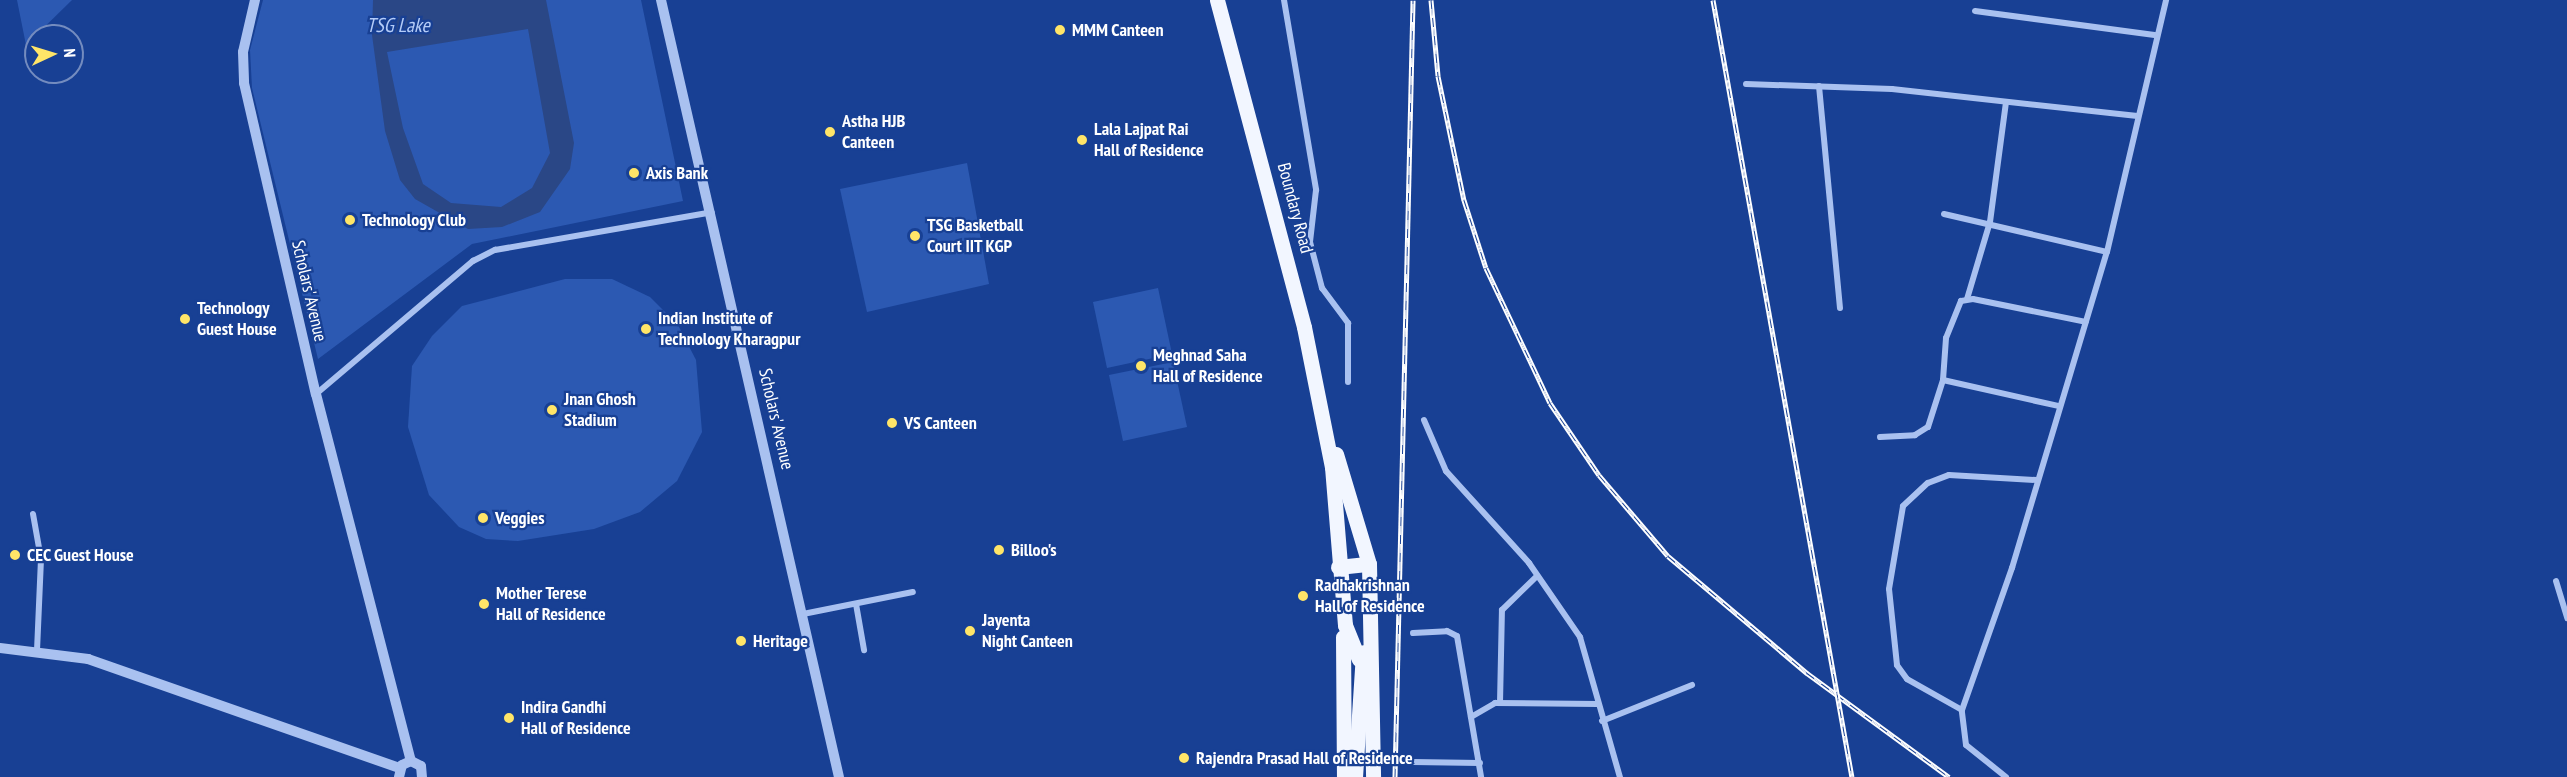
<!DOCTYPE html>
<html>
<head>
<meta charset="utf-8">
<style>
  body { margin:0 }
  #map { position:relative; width:2567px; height:777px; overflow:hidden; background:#184094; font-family:"PT Sans Narrow",sans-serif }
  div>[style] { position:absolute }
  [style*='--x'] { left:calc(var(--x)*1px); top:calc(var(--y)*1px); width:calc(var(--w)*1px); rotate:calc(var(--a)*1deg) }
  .green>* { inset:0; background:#2c59b2 }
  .water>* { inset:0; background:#2a4786 }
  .minor>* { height:6px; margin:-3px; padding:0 3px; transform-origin:3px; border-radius:3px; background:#a9c1f0 }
  .tertiary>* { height:10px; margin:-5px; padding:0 5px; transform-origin:5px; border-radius:5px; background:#a9c1f0 }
  .primary>* { height:15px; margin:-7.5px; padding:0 7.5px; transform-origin:7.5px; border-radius:7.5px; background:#f2f6ff }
  .rail>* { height:5px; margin-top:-2.5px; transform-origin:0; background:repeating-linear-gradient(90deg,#184094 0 9px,#fff 0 18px); box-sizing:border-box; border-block:2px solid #fff }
  .dots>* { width:16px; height:16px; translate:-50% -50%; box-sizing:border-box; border:3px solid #184094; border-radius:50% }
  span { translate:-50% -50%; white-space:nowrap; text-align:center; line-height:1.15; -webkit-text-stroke:4.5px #184094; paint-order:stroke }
  .poi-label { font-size:18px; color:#fff; font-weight:700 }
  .left { translate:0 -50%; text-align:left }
  .street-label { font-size:18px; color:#fff }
  .water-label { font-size:20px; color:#b5ccf7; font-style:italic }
  .north { position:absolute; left:24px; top:24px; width:60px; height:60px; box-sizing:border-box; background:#184094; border:2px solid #748cbf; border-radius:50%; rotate:86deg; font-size:16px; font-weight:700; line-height:24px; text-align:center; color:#fff }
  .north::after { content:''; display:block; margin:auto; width:21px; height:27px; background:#ffe568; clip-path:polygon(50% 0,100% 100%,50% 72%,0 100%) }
</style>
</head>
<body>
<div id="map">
  <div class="green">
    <i style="clip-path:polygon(17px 0,72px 0,26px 45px)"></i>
    <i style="clip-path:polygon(263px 0,641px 0,683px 201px,472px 244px,318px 359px,252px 88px,250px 50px)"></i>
    <i style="clip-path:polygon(967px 163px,989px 284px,867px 312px,840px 189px)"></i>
    <i style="clip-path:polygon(565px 279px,612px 279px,650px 297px,678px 325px,696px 360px,702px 432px,677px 481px,640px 512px,594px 529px,518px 541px,486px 539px,459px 527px,429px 495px,408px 427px,412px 366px,432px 336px,462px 306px)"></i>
    <i style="clip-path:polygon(1158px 288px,1172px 354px,1107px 368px,1093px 302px)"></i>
    <i style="clip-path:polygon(1173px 362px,1187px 427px,1123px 441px,1109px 375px)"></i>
  </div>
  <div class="water">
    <i style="clip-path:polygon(evenodd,373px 0,546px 0,574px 143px,570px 169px,540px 212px,502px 227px,468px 229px,415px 199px,400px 180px,385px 131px,372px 35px,373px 0,528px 29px,550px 153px,532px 188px,501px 207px,451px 203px,423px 184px,403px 128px,387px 52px,528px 29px)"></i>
  </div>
  <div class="minor">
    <i style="--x:1284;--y:0;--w:193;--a:80.4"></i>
    <i style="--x:1316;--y:190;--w:52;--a:96.6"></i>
    <i style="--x:1310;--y:242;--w:48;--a:75.4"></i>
    <i style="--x:1322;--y:288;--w:44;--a:53.4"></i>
    <i style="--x:1348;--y:323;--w:59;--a:90"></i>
    <i style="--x:1975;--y:11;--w:183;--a:7.6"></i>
    <i style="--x:1746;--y:84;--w:146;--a:2"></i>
    <i style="--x:1892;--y:89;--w:247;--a:6.3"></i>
    <i style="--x:1819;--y:86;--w:223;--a:84.6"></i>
    <i style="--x:1944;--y:214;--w:167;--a:13.1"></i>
    <i style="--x:1967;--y:299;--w:80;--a:-73.4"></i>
    <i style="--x:1990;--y:222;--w:121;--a:-82.4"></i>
    <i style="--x:1943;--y:380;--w:118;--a:12.7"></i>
    <i style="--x:316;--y:394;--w:206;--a:-40.3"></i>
    <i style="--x:473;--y:261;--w:25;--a:-27"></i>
    <i style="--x:495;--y:250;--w:220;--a:-9.9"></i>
    <i style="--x:1424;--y:420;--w:56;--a:66.7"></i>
    <i style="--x:1446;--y:471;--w:124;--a:47.9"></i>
    <i style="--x:1529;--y:563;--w:90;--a:55.4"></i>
    <i style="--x:1580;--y:637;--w:146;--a:74.1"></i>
    <i style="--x:1880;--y:437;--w:35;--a:-3"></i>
    <i style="--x:1915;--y:435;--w:15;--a:-32"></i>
    <i style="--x:1928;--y:427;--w:49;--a:-72.3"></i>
    <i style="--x:1943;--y:380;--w:42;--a:-85.9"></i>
    <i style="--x:1946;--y:338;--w:40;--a:-68"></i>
    <i style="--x:1961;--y:301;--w:12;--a:-9"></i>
    <i style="--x:1973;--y:299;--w:115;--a:11.5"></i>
    <i style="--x:33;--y:514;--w:46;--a:79.9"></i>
    <i style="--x:41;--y:559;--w:92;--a:92.5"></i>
    <i style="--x:2556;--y:581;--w:39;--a:73"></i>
    <i style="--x:856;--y:604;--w:47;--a:80.1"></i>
    <i style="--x:803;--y:614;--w:112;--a:-11.3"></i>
    <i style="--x:1413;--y:633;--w:34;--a:-3"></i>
    <i style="--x:1447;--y:631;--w:11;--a:27"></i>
    <i style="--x:1457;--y:636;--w:143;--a:80.3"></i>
    <i style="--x:1500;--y:703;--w:93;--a:-88.8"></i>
    <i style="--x:1502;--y:610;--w:49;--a:-44.2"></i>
    <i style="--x:1962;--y:710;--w:63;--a:-150.6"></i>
    <i style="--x:1907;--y:679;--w:17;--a:-126"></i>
    <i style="--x:1897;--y:665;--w:76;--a:-96"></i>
    <i style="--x:1889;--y:589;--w:84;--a:-80.4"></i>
    <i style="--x:1903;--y:506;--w:34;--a:-43"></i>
    <i style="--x:1928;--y:483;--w:22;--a:-21"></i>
    <i style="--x:1949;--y:475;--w:88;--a:3.3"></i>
    <i style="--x:1471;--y:717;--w:28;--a:-30"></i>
    <i style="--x:1495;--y:703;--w:103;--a:0.6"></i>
    <i style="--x:1602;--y:721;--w:97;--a:-21.8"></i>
    <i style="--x:1413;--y:762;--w:67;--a:0.9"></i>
    <i style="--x:2006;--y:777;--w:51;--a:-141.3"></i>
    <i style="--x:1966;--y:745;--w:35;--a:-97"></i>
    <i style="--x:1962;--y:710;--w:151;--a:-70.6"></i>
    <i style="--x:2012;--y:568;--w:330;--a:-73.3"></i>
    <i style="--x:2107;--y:252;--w:259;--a:-76.8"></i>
  </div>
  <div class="tertiary">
    <i style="--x:255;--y:0;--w:53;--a:103"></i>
    <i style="--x:243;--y:52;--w:31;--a:88"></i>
    <i style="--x:244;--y:83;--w:319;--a:77"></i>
    <i style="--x:316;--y:394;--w:379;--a:75.5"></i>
    <i style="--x:661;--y:0;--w:797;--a:77.1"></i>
    <i style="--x:0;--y:648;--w:89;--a:7.1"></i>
    <i style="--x:88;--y:659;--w:330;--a:19.3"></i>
    <i style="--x:399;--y:777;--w:12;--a:-76"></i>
    <i style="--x:402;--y:765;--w:10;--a:-24"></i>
    <i style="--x:411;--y:761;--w:11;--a:27"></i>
    <i style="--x:421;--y:766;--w:11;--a:85"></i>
  </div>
  <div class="primary">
    <i style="--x:1217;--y:0;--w:338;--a:75.1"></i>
    <i style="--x:1304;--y:327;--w:143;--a:78.7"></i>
    <i style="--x:1332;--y:467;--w:159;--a:85.3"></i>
    <i style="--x:1345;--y:625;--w:37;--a:68"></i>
    <i style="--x:1336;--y:454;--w:115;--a:73.3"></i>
    <i style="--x:1369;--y:564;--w:213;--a:88.9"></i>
    <i style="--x:1338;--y:567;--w:31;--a:-6"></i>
    <i style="--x:1343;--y:637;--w:140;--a:89.6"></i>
    <i style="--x:1355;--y:777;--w:125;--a:-86.3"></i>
  </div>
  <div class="rail">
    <i style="--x:1431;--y:0;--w:76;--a:84.7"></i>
    <i style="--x:1438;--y:76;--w:127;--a:78.2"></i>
    <i style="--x:1464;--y:200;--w:71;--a:72.1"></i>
    <i style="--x:1486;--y:268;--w:149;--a:64.6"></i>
    <i style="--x:1550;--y:403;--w:87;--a:55.8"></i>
    <i style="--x:1599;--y:475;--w:106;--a:49.6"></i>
    <i style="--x:1668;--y:556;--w:182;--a:40.1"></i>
    <i style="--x:1807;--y:673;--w:176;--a:36.2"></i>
    <i style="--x:1713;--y:0;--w:789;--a:79.86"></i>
    <i style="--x:1395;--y:777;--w:777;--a:-88.67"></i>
  </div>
  <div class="dots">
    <i style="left:1060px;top:30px;background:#ffe568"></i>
    <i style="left:830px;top:132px;background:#ffe568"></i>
    <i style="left:1082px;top:140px;background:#ffe568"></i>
    <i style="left:634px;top:173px;background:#ffe568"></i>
    <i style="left:350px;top:220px;background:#ffe568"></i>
    <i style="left:915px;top:236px;background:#ffe568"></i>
    <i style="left:185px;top:319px;background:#ffe568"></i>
    <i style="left:646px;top:329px;background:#ffe568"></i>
    <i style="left:1141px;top:366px;background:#ffe568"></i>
    <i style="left:552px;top:410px;background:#ffe568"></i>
    <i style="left:892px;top:423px;background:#ffe568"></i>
    <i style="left:483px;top:518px;background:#ffe568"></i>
    <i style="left:999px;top:550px;background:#ffe568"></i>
    <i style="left:15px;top:555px;background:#ffe568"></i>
    <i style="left:1303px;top:596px;background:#ffe568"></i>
    <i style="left:484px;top:604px;background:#ffe568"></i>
    <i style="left:970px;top:631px;background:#ffe568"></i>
    <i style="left:741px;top:641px;background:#ffe568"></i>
    <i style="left:509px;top:718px;background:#ffe568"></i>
    <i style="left:1184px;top:758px;background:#ffe568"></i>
  </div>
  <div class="poi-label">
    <span class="left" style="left:1072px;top:30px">MMM Canteen</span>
    <span class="left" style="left:842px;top:132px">Astha HJB<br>Canteen</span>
    <span class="left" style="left:1094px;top:140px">Lala Lajpat Rai<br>Hall of Residence</span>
    <span class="left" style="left:646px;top:173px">Axis Bank</span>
    <span class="left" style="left:362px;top:220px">Technology Club</span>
    <span class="left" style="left:927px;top:236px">TSG Basketball<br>Court IIT KGP</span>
    <span class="left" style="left:197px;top:319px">Technology<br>Guest House</span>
    <span class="left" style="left:658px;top:329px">Indian Institute of<br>Technology Kharagpur</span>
    <span class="left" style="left:1153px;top:366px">Meghnad Saha<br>Hall of Residence</span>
    <span class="left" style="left:564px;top:410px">Jnan Ghosh<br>Stadium</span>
    <span class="left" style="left:904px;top:423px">VS Canteen</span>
    <span class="left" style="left:495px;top:518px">Veggies</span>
    <span class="left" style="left:1011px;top:550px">Billoo's</span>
    <span class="left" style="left:27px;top:555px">CEC Guest House</span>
    <span class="left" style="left:1315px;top:596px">Radhakrishnan<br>Hall of Residence</span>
    <span class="left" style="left:496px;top:604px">Mother Terese<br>Hall of Residence</span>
    <span class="left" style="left:982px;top:631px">Jayenta<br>Night Canteen</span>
    <span class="left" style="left:753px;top:641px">Heritage</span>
    <span class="left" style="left:521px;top:718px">Indira Gandhi<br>Hall of Residence</span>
    <span class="left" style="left:1196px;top:758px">Rajendra Prasad Hall of Residence</span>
  </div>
  <div class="street-label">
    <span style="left:1295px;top:208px;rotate:75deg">Boundary Road</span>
    <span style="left:309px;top:291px;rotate:77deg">Scholars' Avenue</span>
    <span style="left:776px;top:419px;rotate:77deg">Scholars' Avenue</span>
  </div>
  <div class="water-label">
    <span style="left:398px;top:25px">TSG Lake</span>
  </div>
  <div class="north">N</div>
</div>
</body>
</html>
